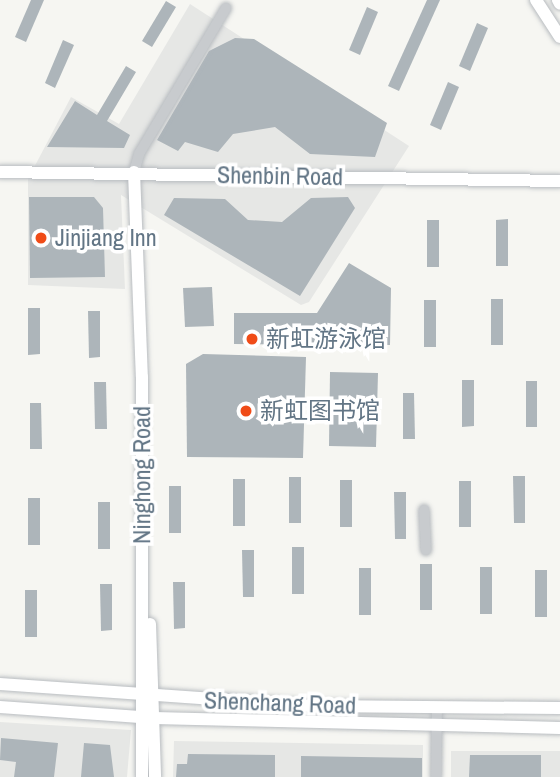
<!DOCTYPE html>
<html>
<head>
<meta charset="utf-8">
<style>
  body { margin:0 }
  #map { position:relative; width:560px; height:777px; overflow:hidden; background:#f6f6f2; font-family:"Archivo Narrow","Noto Sans SC",sans-serif }
  div>[style] { position:absolute }
  [style*='--x'] { left:calc(var(--x)*1px); top:calc(var(--y)*1px); width:calc(var(--w)*1px); rotate:calc(var(--a)*1deg) }
  .built>* { inset:0; background:#e6e7e5 }
  .building>* { inset:0; background:#adb5ba }
  .roads { filter:drop-shadow(0 0 2px #b8bcc0) drop-shadow(0 0 2px #b8bcc0) }
  .minor>* { height:10px; margin:-5px; padding:0 5px; transform-origin:5px; border-radius:5px; background:#c8cbce }
  .major>* { height:12px; margin:-6px; padding:0 6px; transform-origin:6px; border-radius:6px; background:#fff }
  .dots>* { width:19px; height:19px; translate:-50% -50%; box-sizing:border-box; border:4px solid #fff; border-radius:50% }
  span { translate:-50% -50%; white-space:nowrap; text-align:center; line-height:1.15; -webkit-text-stroke:7px #fff; paint-order:stroke }
  .street-label { font-size:24px; color:#627585 }
  .poi-label { font-size:24px; color:#627585 }
  .left { translate:0 -50%; text-align:left }
</style>
</head>
<body>
<div id="map">
  <div class="built">
    <i style="clip-path:polygon(190px 4px,409px 146px,309px 302px,301px 305px,121px 195px,125px 289px,28px 285px,28px 179px,71px 97px,119px 124px)"></i>
    <i style="clip-path:polygon(0 722px,131px 730px,127px 777px,0 777px)"></i>
    <i style="clip-path:polygon(174px 741px,423px 745px,423px 777px,173px 777px)"></i>
    <i style="clip-path:polygon(451px 751px,560px 751px,560px 777px,451px 777px)"></i>
  </div>
  <div class="building">
    <i style="clip-path:polygon(31px 0,44px 0,26px 42px,15px 37px)"></i>
    <i style="clip-path:polygon(427px 0,440px 0,399px 91px,388px 86px)"></i>
    <i style="clip-path:polygon(166px 1px,176px 7px,152px 47px,142px 41px)"></i>
    <i style="clip-path:polygon(367px 7px,378px 12px,360px 55px,349px 50px)"></i>
    <i style="clip-path:polygon(477px 23px,488px 28px,470px 71px,459px 66px)"></i>
    <i style="clip-path:polygon(235px 38px,254px 39px,387px 123px,375px 157px,310px 154px,275px 127px,233px 134px,218px 152px,185px 142px,178px 151px,157px 140px,209px 51px)"></i>
    <i style="clip-path:polygon(63px 40px,74px 45px,55px 88px,45px 83px)"></i>
    <i style="clip-path:polygon(126px 66px,136px 72px,107px 121px,130px 135px,124px 148px,47px 147px,75px 101px,97px 115px)"></i>
    <i style="clip-path:polygon(448px 82px,459px 87px,441px 130px,430px 125px)"></i>
    <i style="clip-path:polygon(29px 197px,94px 197px,103px 208px,105px 277px,30px 278px)"></i>
    <i style="clip-path:polygon(348px 197px,355px 208px,300px 296px,164px 215px,174px 198px,225px 199px,248px 220px,282px 222px,311px 198px)"></i>
    <i style="clip-path:polygon(508px 219px,508px 266px,496px 266px,496px 220px)"></i>
    <i style="clip-path:polygon(427px 220px,439px 220px,439px 267px,427px 267px)"></i>
    <i style="clip-path:polygon(349px 263px,391px 288px,390px 345px,234px 344px,234px 313px,317px 313px)"></i>
    <i style="clip-path:polygon(212px 287px,214px 326px,185px 327px,183px 288px)"></i>
    <i style="clip-path:polygon(491px 299px,503px 299px,503px 345px,491px 345px)"></i>
    <i style="clip-path:polygon(424px 300px,436px 300px,436px 347px,424px 347px)"></i>
    <i style="clip-path:polygon(28px 308px,40px 308px,40px 354px,28px 355px)"></i>
    <i style="clip-path:polygon(88px 311px,100px 311px,100px 357px,89px 358px)"></i>
    <i style="clip-path:polygon(203px 354px,306px 357px,303px 458px,187px 457px,186px 364px)"></i>
    <i style="clip-path:polygon(330px 372px,378px 373px,376px 447px,329px 446px)"></i>
    <i style="clip-path:polygon(462px 380px,474px 380px,474px 426px,462px 427px)"></i>
    <i style="clip-path:polygon(526px 381px,537px 381px,537px 427px,526px 427px)"></i>
    <i style="clip-path:polygon(94px 382px,106px 382px,107px 429px,95px 429px)"></i>
    <i style="clip-path:polygon(403px 393px,414px 393px,415px 439px,403px 439px)"></i>
    <i style="clip-path:polygon(30px 403px,41px 403px,42px 449px,30px 449px)"></i>
    <i style="clip-path:polygon(513px 476px,525px 476px,525px 523px,514px 523px)"></i>
    <i style="clip-path:polygon(289px 477px,301px 477px,301px 523px,289px 523px)"></i>
    <i style="clip-path:polygon(233px 479px,245px 479px,245px 526px,233px 526px)"></i>
    <i style="clip-path:polygon(340px 480px,352px 480px,352px 527px,340px 527px)"></i>
    <i style="clip-path:polygon(459px 481px,471px 481px,471px 527px,459px 527px)"></i>
    <i style="clip-path:polygon(169px 486px,181px 486px,181px 533px,169px 533px)"></i>
    <i style="clip-path:polygon(394px 492px,406px 492px,406px 539px,395px 539px)"></i>
    <i style="clip-path:polygon(28px 498px,40px 498px,40px 545px,28px 545px)"></i>
    <i style="clip-path:polygon(98px 502px,110px 502px,110px 549px,98px 549px)"></i>
    <i style="clip-path:polygon(292px 547px,304px 547px,304px 594px,292px 594px)"></i>
    <i style="clip-path:polygon(242px 550px,254px 550px,254px 597px,243px 597px)"></i>
    <i style="clip-path:polygon(420px 564px,432px 564px,432px 610px,420px 610px)"></i>
    <i style="clip-path:polygon(480px 567px,492px 567px,492px 614px,480px 614px)"></i>
    <i style="clip-path:polygon(359px 568px,371px 568px,371px 615px,359px 615px)"></i>
    <i style="clip-path:polygon(535px 570px,547px 570px,547px 617px,535px 617px)"></i>
    <i style="clip-path:polygon(173px 582px,185px 582px,185px 628px,174px 629px)"></i>
    <i style="clip-path:polygon(100px 584px,112px 584px,112px 630px,101px 631px)"></i>
    <i style="clip-path:polygon(25px 590px,37px 590px,37px 637px,25px 637px)"></i>
    <i style="clip-path:polygon(1px 738px,58px 743px,54px 777px,14px 777px,16px 762px,0 760px)"></i>
    <i style="clip-path:polygon(84px 743px,110px 745px,114px 777px,81px 777px)"></i>
    <i style="clip-path:polygon(188px 754px,275px 755px,275px 777px,176px 777px,177px 764px,187px 764px)"></i>
    <i style="clip-path:polygon(470px 755px,541px 755px,541px 777px,469px 777px)"></i>
    <i style="clip-path:polygon(301px 756px,422px 758px,422px 777px,301px 777px)"></i>
  </div>
  <div class="roads">
    <div class="minor">
      <i style="--x:134;--y:172;--w:19;--a:-74"></i>
      <i style="--x:139;--y:154;--w:170;--a:-59.2"></i>
      <i style="--x:424;--y:510;--w:40;--a:87.1"></i>
      <i style="--x:436;--y:777;--w:69;--a:-89.2"></i>
    </div>
    <div class="major">
      <i style="--x:536;--y:0;--w:44;--a:57"></i>
      <i style="--x:558;--y:0;--w:4;--a:63"></i>
      <i style="--x:0;--y:172;--w:560;--a:0.92"></i>
      <i style="--x:134;--y:172;--w:205;--a:87.8"></i>
      <i style="--x:142;--y:377;--w:400;--a:90"></i>
      <i style="--x:150;--y:624;--w:153;--a:88.1"></i>
      <i style="--x:0;--y:684;--w:318;--a:4"></i>
      <i style="--x:317;--y:706;--w:243;--a:0.5"></i>
      <i style="--x:0;--y:707;--w:154;--a:4.1"></i>
      <i style="--x:154;--y:718;--w:406;--a:1.4"></i>
    </div>
  </div>
  <div class="dots">
    <i style="left:41px;top:238px;background:#f04c18"></i>
    <i style="left:252px;top:339px;background:#f04c18"></i>
    <i style="left:246px;top:411px;background:#f04c18"></i>
  </div>
  <div class="street-label">
    <span style="left:280px;top:176px;rotate:1deg">Shenbin Road</span>
    <span style="left:142px;top:475px;rotate:-90deg">Ninghong Road</span>
    <span style="left:280px;top:703px;rotate:2deg">Shenchang Road</span>
  </div>
  <div class="poi-label">
    <span class="left" style="left:55px;top:238px">Jinjiang Inn</span>
    <span class="left" style="left:266px;top:339px">新虹游泳馆</span>
    <span class="left" style="left:260px;top:411px">新虹图书馆</span>
  </div>
</div>
</body>
</html>
